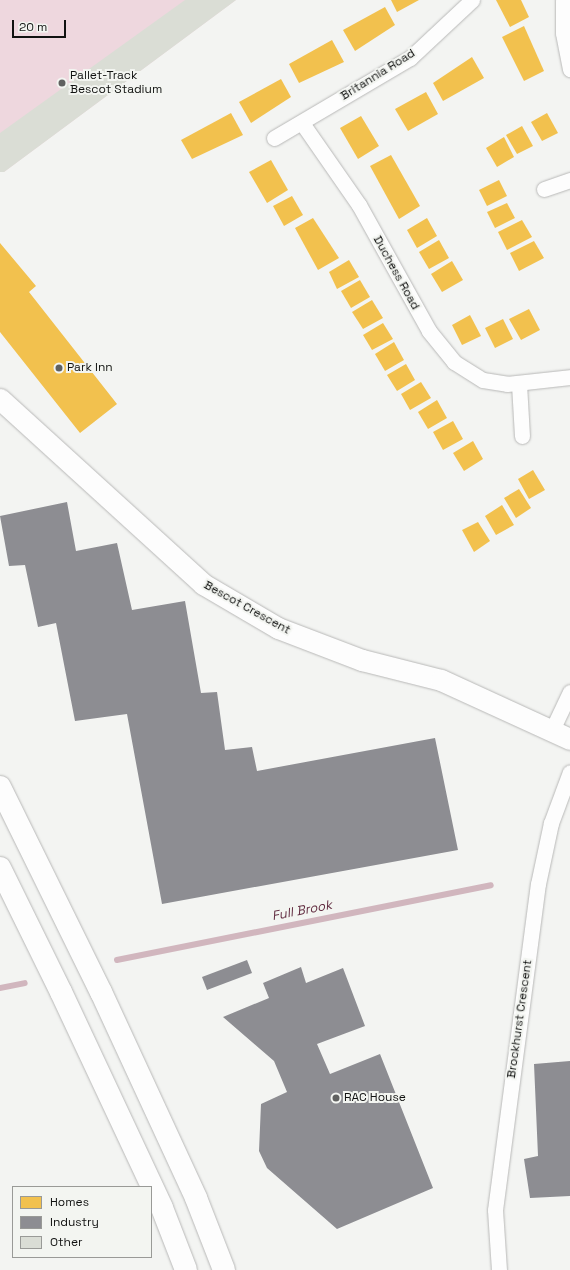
<!DOCTYPE html>
<html>
<head>
<meta charset="utf-8">
<style>
  body { margin:0 }
  #map { position:relative; width:570px; height:1270px; overflow:hidden; background:#f3f4f2; font-family:"Space Grotesk",sans-serif }
  div>[style] { position:absolute }
  [style*='--x'] { left:calc(var(--x)*1px); top:calc(var(--y)*1px); width:calc(var(--w)*1px); rotate:calc(var(--a)*1deg) }
  .green>* { inset:0; background:#eed7de }
  .homes>* { inset:0; background:#f2c14e }
  .industry>* { inset:0; background:#8d8d92 }
  .stream>* { height:5.5px; margin:-2.75px; padding:0 2.75px; transform-origin:2.75px; border-radius:2.75px; background:#d1b6be }
  .building>* { inset:0; background:#daddd5 }
  .roads { filter:drop-shadow(0 0 1px #b8b8b7) drop-shadow(0 0 1px #b8b8b7) }
  .street>* { height:15px; margin:-7.5px; padding:0 7.5px; transform-origin:7.5px; border-radius:7.5px; background:#fdfdfd }
  .secondary>* { height:21px; margin:-10.5px; padding:0 10.5px; transform-origin:10.5px; border-radius:10.5px; background:#fdfdfd }
  .highway>* { height:22px; margin:-11px; padding:0 11px; transform-origin:11px; border-radius:11px; background:#fdfdfd }
  .dots>* { width:11px; height:11px; translate:-50% -50%; box-sizing:border-box; border:2px solid #f3f5f1; border-radius:50% }
  span { translate:-50% -50%; white-space:nowrap; text-align:center; line-height:1.15; -webkit-text-stroke:4px #f3f5f1; paint-order:stroke }
  .street-label { font-size:12px; color:#111211 }
  .poi-label { font-size:12px; color:#111211 }
  .left { translate:0 -50%; text-align:left }
  .water-label { font-size:13px; color:#632e43; font-style:italic }
  .legend { position:absolute; left:12px; top:1186px; width:140px; height:72px; box-sizing:border-box; background:#f3f5f1; border:1px solid #999a97; margin:0; padding:5px 7px; list-style:none; font-size:12px; color:#111211 }
  .legend li { display:flex; align-items:center; gap:8px; height:20px }
  .legend b { width:20px; border:1px solid #999a97 }
  .scale { position:absolute; left:12px; top:20px; width:54px; height:18px; box-sizing:border-box; border:2px solid #111211; border-top:0; padding-left:5px; font-size:12px; line-height:14px; white-space:nowrap; color:#111211; -webkit-text-stroke:3px #f3f5f1; paint-order:stroke }
</style>
</head>
<body>
<div id="map">
  <div class="green">
    <i style="clip-path:polygon(0 0,236px 0,4px 172px,0 172px)"></i>
  </div>
  <div class="homes">
    <i style="clip-path:polygon(391px 0,419px 0,397px 12px)"></i>
    <i style="clip-path:polygon(496px 0,521px 0,529px 17px,510px 27px)"></i>
    <i style="clip-path:polygon(385px 7px,395px 25px,355px 51px,343px 30px)"></i>
    <i style="clip-path:polygon(524px 26px,544px 71px,524px 81px,502px 37px)"></i>
    <i style="clip-path:polygon(332px 40px,344px 62px,299px 83px,289px 64px)"></i>
    <i style="clip-path:polygon(472px 57px,484px 78px,443px 101px,433px 83px)"></i>
    <i style="clip-path:polygon(281px 79px,291px 97px,251px 123px,239px 102px)"></i>
    <i style="clip-path:polygon(426px 92px,438px 114px,408px 131px,395px 109px)"></i>
    <i style="clip-path:polygon(231px 113px,243px 135px,192px 159px,181px 140px)"></i>
    <i style="clip-path:polygon(547px 113px,558px 133px,542px 141px,531px 122px)"></i>
    <i style="clip-path:polygon(361px 116px,379px 146px,358px 159px,340px 128px)"></i>
    <i style="clip-path:polygon(522px 126px,533px 146px,517px 154px,506px 135px)"></i>
    <i style="clip-path:polygon(504px 137px,514px 157px,497px 167px,486px 148px)"></i>
    <i style="clip-path:polygon(391px 155px,420px 206px,399px 219px,370px 166px)"></i>
    <i style="clip-path:polygon(271px 160px,288px 190px,267px 203px,249px 172px)"></i>
    <i style="clip-path:polygon(499px 180px,507px 196px,487px 206px,479px 190px)"></i>
    <i style="clip-path:polygon(292px 196px,303px 215px,284px 226px,273px 206px)"></i>
    <i style="clip-path:polygon(507px 203px,515px 218px,495px 228px,487px 212px)"></i>
    <i style="clip-path:polygon(313px 218px,339px 258px,318px 270px,295px 228px)"></i>
    <i style="clip-path:polygon(427px 218px,437px 236px,417px 248px,407px 230px)"></i>
    <i style="clip-path:polygon(522px 220px,532px 237px,507px 250px,498px 232px)"></i>
    <i style="clip-path:polygon(439px 240px,449px 258px,429px 269px,419px 252px)"></i>
    <i style="clip-path:polygon(534px 241px,544px 258px,519px 271px,510px 253px)"></i>
    <i style="clip-path:polygon(0 243px,36px 286px,29px 292px,117px 404px,80px 433px,0 332px)"></i>
    <i style="clip-path:polygon(349px 260px,359px 277px,337px 289px,329px 272px)"></i>
    <i style="clip-path:polygon(452px 261px,463px 280px,442px 292px,431px 274px)"></i>
    <i style="clip-path:polygon(360px 280px,370px 297px,351px 308px,341px 291px)"></i>
    <i style="clip-path:polygon(372px 300px,383px 318px,363px 329px,352px 312px)"></i>
    <i style="clip-path:polygon(529px 309px,540px 330px,521px 340px,509px 319px)"></i>
    <i style="clip-path:polygon(470px 315px,481px 336px,462px 345px,452px 325px)"></i>
    <i style="clip-path:polygon(503px 319px,513px 339px,495px 348px,485px 328px)"></i>
    <i style="clip-path:polygon(383px 323px,393px 339px,372px 350px,363px 335px)"></i>
    <i style="clip-path:polygon(394px 342px,404px 360px,385px 371px,375px 354px)"></i>
    <i style="clip-path:polygon(406px 364px,415px 380px,397px 391px,387px 375px)"></i>
    <i style="clip-path:polygon(421px 382px,431px 398px,410px 410px,401px 394px)"></i>
    <i style="clip-path:polygon(437px 400px,447px 418px,428px 429px,418px 412px)"></i>
    <i style="clip-path:polygon(453px 421px,463px 439px,443px 450px,433px 432px)"></i>
    <i style="clip-path:polygon(473px 441px,483px 459px,464px 471px,453px 453px)"></i>
    <i style="clip-path:polygon(533px 470px,545px 490px,529px 499px,518px 479px)"></i>
    <i style="clip-path:polygon(519px 489px,531px 508px,516px 518px,504px 498px)"></i>
    <i style="clip-path:polygon(502px 505px,514px 525px,496px 535px,485px 516px)"></i>
    <i style="clip-path:polygon(478px 522px,490px 541px,474px 552px,462px 530px)"></i>
  </div>
  <div class="industry">
    <i style="clip-path:polygon(67px 502px,76px 551px,117px 543px,132px 610px,185px 601px,201px 693px,217px 692px,225px 750px,252px 747px,257px 771px,435px 738px,458px 850px,162px 904px,127px 714px,75px 721px,56px 623px,38px 627px,25px 565px,9px 566px,0 516px)"></i>
    <i style="clip-path:polygon(247px 960px,252px 973px,207px 990px,202px 977px)"></i>
    <i style="clip-path:polygon(301px 967px,306px 983px,343px 968px,365px 1026px,317px 1044px,330px 1074px,380px 1054px,433px 1188px,337px 1229px,267px 1168px,259px 1151px,261px 1104px,287px 1092px,274px 1061px,223px 1017px,269px 998px,263px 983px)"></i>
    <i style="clip-path:polygon(570px 1061px,570px 1196px,530px 1198px,524px 1159px,538px 1156px,534px 1064px)"></i>
  </div>
  <div class="stream">
    <i style="--x:117;--y:960;--w:381;--a:-11.3"></i>
    <i style="--x:0;--y:988;--w:25;--a:-11"></i>
  </div>
  <div class="building">
    <i style="clip-path:polygon(185px 0,236px 0,4px 172px,0 172px,0 133px)"></i>
  </div>
  <div class="roads">
    <div class="street">
      <i style="--x:563;--y:0;--w:33;--a:90"></i>
      <i style="--x:563;--y:33;--w:37;--a:79"></i>
      <i style="--x:302;--y:123;--w:100;--a:55.2"></i>
      <i style="--x:359;--y:205;--w:144;--a:60.9"></i>
      <i style="--x:429;--y:331;--w:40;--a:51"></i>
      <i style="--x:454;--y:362;--w:34;--a:32"></i>
      <i style="--x:483;--y:380;--w:24;--a:9"></i>
      <i style="--x:507;--y:384;--w:63;--a:-6.3"></i>
      <i style="--x:274;--y:138;--w:158;--a:-30.5"></i>
      <i style="--x:410;--y:58;--w:85;--a:-43.1"></i>
      <i style="--x:544;--y:189;--w:28;--a:-19"></i>
      <i style="--x:519;--y:384;--w:52;--a:86.7"></i>
      <i style="--x:552;--y:730;--w:42;--a:-64.7"></i>
      <i style="--x:499;--y:1270;--w:60;--a:-93.8"></i>
      <i style="--x:495;--y:1210;--w:329;--a:-82.5"></i>
      <i style="--x:538;--y:884;--w:62;--a:-78"></i>
      <i style="--x:551;--y:823;--w:54;--a:-69.6"></i>
    </div>
    <div class="secondary">
      <i style="--x:0;--y:399;--w:275;--a:42.3"></i>
      <i style="--x:203;--y:584;--w:87;--a:30.4"></i>
      <i style="--x:278;--y:628;--w:90;--a:20.9"></i>
      <i style="--x:362;--y:660;--w:81;--a:14.2"></i>
      <i style="--x:441;--y:680;--w:142;--a:24.6"></i>
    </div>
    <div class="highway">
      <i style="--x:0;--y:787;--w:229;--a:63.8"></i>
      <i style="--x:101;--y:992;--w:227;--a:65.2"></i>
      <i style="--x:196;--y:1198;--w:77;--a:68.7"></i>
      <i style="--x:0;--y:868;--w:138;--a:63.8"></i>
      <i style="--x:61;--y:992;--w:238;--a:64.9"></i>
      <i style="--x:162;--y:1208;--w:66;--a:68.8"></i>
    </div>
  </div>
  <div class="dots">
    <i style="left:62px;top:83px;background:#606160"></i>
    <i style="left:59px;top:368px;background:#606160"></i>
    <i style="left:336px;top:1098px;background:#606160"></i>
  </div>
  <div class="street-label">
    <span style="left:378px;top:75px;rotate:-32deg">Britannia Road</span>
    <span style="left:396px;top:273px;rotate:61deg">Duchess Road</span>
    <span style="left:247px;top:608px;rotate:29deg">Bescot Crescent</span>
    <span style="left:520px;top:1019px;rotate:-82deg">Brockhurst Crescent</span>
  </div>
  <div class="poi-label">
    <span class="left" style="left:70px;top:83px">Pallet-Track<br>Bescot Stadium</span>
    <span class="left" style="left:67px;top:368px">Park Inn</span>
    <span class="left" style="left:344px;top:1098px">RAC House</span>
  </div>
  <div class="water-label">
    <span style="left:302px;top:911px;rotate:-11deg">Full Brook</span>
  </div>
  <ul class="legend">
  <li><b style="height:11px;background:#f2c14e"></b>Homes</li>
  <li><b style="height:11px;background:#8d8d92"></b>Industry</li>
  <li><b style="height:11px;background:#daddd5"></b>Other</li>
  </ul>
  <div class="scale">20 m</div>
</div>
</body>
</html>
